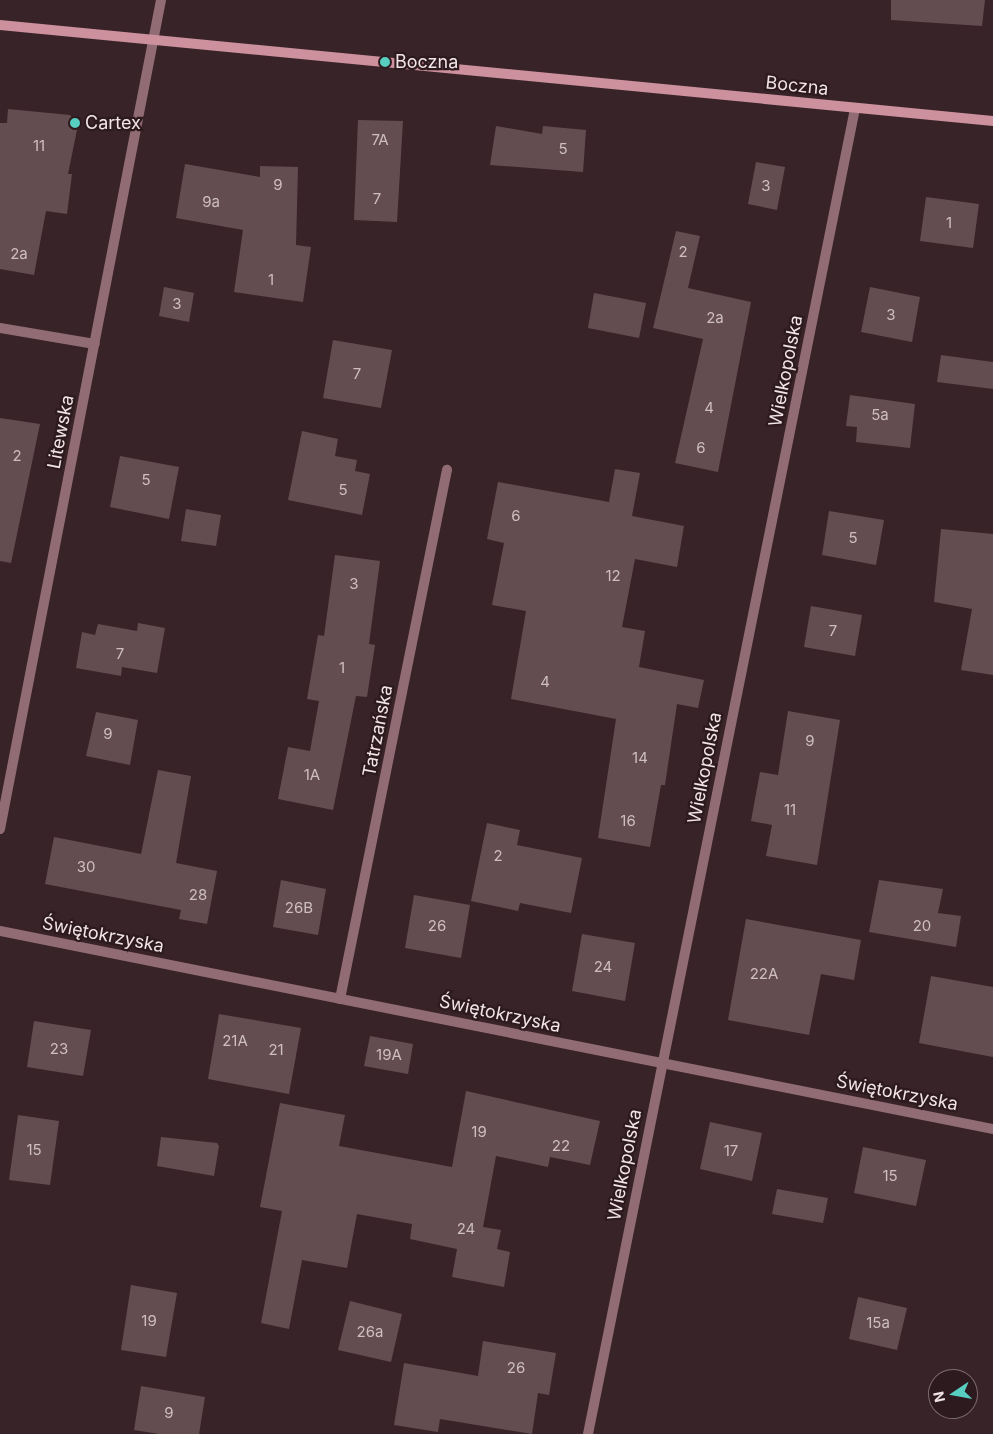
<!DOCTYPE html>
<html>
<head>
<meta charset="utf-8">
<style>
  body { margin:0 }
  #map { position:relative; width:993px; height:1434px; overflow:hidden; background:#382428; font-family:Inter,sans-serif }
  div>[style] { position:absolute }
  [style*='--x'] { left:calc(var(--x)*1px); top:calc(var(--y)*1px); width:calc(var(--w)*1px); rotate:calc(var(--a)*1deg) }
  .building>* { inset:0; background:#634d51 }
  .street>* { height:10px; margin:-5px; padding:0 5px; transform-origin:5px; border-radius:5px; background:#926c74 }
  .secondary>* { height:10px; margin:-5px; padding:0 5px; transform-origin:5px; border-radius:5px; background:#cd919e }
  .dots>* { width:14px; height:14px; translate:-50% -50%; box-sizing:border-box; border:2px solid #2d1a1f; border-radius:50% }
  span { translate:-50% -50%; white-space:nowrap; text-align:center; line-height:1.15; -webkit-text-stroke:4.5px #2d1a1f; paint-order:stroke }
  .number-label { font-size:15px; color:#cebec1 }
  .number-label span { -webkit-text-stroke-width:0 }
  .poi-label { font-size:18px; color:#f1e4e6 }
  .left { translate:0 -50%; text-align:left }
  .street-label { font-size:18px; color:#f1e4e6 }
  .north { position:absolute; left:928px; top:1369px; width:50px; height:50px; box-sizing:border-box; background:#2d1a1f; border:1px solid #7b6b6f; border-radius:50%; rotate:258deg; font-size:14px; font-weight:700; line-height:20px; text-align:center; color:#f1e4e6 }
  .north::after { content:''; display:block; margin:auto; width:18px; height:22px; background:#58cec0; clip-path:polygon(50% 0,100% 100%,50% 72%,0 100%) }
</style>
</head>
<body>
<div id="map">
  <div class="building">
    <i style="clip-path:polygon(891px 0,985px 0,982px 26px,891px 20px)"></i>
    <i style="clip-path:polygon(8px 109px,70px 115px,78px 125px,68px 174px,72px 174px,67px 214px,46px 211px,34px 275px,0 269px,0 123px,7px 123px)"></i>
    <i style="clip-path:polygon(358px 120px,403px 121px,397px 222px,354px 220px)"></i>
    <i style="clip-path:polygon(496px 126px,542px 134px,543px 126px,586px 130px,583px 172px,490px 165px)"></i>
    <i style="clip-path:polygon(756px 162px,785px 167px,777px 210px,748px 204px)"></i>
    <i style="clip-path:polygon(185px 164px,260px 177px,260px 166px,298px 167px,296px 245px,311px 247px,303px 302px,234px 292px,243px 230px,176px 218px)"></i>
    <i style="clip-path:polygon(926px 197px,979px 204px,973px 248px,920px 241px)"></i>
    <i style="clip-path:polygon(676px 231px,700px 236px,688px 288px,751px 302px,718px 472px,675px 463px,703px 339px,653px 328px)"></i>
    <i style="clip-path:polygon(164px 287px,194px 293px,189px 322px,159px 316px)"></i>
    <i style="clip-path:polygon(870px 287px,920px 297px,912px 342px,861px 332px)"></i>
    <i style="clip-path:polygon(594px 293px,646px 303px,639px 338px,588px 328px)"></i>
    <i style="clip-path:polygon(333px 340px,392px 350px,381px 408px,323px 398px)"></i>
    <i style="clip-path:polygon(941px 355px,993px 362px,993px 389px,937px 382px)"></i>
    <i style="clip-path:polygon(850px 395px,915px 404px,910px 448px,856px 442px,857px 427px,846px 426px)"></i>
    <i style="clip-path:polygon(0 418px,40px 424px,11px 563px,0 561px)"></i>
    <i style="clip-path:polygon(302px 431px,338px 439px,335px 456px,357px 460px,355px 471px,370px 474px,362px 515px,288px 500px)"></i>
    <i style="clip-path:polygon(120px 456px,179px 467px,169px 519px,110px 507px)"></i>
    <i style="clip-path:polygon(615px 469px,640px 473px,632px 516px,684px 526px,677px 567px,635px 559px,622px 627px,645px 631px,639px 667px,704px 680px,698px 708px,677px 704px,665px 785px,661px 785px,650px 847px,598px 838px,616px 719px,511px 699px,526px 611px,492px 605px,504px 543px,487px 539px,498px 482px,609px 502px)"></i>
    <i style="clip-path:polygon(186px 509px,221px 515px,216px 546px,181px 541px)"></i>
    <i style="clip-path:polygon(829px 511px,884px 520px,876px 565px,822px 555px)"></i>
    <i style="clip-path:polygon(941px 529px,993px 534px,993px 675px,961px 670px,972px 609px,934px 602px)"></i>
    <i style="clip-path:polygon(335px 555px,380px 561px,369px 644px,375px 645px,367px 697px,356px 696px,333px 810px,278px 799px,288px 747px,310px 751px,319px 701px,307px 699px,318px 635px,324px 636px)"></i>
    <i style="clip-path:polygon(811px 606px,862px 615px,855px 656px,804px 647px)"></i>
    <i style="clip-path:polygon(138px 623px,165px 628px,157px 673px,122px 667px,121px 676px,76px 668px,82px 632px,95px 635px,98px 624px,137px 631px)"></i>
    <i style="clip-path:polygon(788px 711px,840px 720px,817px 865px,766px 856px,772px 825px,751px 821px,760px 772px,778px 775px)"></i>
    <i style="clip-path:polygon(96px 712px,138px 720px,130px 765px,86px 756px)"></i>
    <i style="clip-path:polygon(158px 770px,191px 776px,176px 863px,217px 871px,207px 924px,179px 919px,181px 910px,45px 884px,54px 837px,141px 854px)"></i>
    <i style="clip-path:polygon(487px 823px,520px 830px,517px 845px,582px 858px,571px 913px,520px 903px,518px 911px,471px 901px)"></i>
    <i style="clip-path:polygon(281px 880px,326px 889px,318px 935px,273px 927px)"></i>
    <i style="clip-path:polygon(879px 880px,943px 889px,938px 913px,961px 916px,956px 947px,869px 932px)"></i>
    <i style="clip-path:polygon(414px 895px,470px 905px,461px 958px,405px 948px)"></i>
    <i style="clip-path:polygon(746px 919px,861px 940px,854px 980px,821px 974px,809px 1035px,728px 1020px)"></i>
    <i style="clip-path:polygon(582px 934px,635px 943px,625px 1001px,572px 991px)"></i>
    <i style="clip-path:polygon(931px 976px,993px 987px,993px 1057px,919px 1043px)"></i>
    <i style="clip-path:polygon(219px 1014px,301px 1028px,289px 1094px,208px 1079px)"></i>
    <i style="clip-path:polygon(34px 1021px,91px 1030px,83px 1076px,27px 1067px)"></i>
    <i style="clip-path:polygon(370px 1036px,413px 1044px,408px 1074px,364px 1066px)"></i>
    <i style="clip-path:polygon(466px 1091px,600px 1121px,590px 1165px,550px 1157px,548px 1167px,496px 1156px,483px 1227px,501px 1230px,497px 1249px,510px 1252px,504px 1287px,452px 1277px,457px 1249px,410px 1239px,412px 1224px,357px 1214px,347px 1268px,302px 1260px,289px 1329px,261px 1323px,282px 1211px,260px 1207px,280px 1103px,345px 1115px,339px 1146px,452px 1167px)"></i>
    <i style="clip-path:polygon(18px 1115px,59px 1121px,50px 1185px,9px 1180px)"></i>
    <i style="clip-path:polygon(710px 1122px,762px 1133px,752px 1181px,700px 1169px)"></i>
    <i style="clip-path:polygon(161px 1137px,217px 1143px,219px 1146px,214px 1176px,157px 1166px)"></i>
    <i style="clip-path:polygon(863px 1147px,926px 1160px,916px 1206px,854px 1193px)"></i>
    <i style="clip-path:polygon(777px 1189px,828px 1198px,823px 1223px,772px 1214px)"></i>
    <i style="clip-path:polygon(131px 1285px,177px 1293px,166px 1357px,121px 1350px)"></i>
    <i style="clip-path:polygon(858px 1297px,907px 1308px,897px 1350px,849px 1339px)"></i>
    <i style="clip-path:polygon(350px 1301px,402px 1314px,391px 1362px,338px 1350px)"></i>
    <i style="clip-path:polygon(483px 1341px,556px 1353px,549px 1395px,538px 1393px,532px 1434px,440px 1419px,438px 1432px,394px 1425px,404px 1363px,478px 1376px)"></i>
    <i style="clip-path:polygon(141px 1386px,205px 1397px,199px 1434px,159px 1434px,134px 1430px)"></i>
  </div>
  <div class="street">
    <i style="--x:0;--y:328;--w:96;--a:9.6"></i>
    <i style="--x:0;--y:829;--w:844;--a:-79.01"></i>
    <i style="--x:0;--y:931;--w:1013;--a:11.28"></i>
    <i style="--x:340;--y:999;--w:540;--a:-78.57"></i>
    <i style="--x:588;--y:1434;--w:1352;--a:-78.61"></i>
  </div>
  <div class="secondary">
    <i style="--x:0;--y:25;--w:998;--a:5.52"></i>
  </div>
  <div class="dots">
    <i style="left:385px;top:62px;background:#58cec0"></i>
    <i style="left:75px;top:123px;background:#58cec0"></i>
  </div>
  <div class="number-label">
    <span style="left:380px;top:140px">7A</span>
    <span style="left:39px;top:146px">11</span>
    <span style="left:563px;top:149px">5</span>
    <span style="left:278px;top:185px">9</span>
    <span style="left:766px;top:186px">3</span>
    <span style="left:377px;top:199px">7</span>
    <span style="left:211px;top:202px">9a</span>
    <span style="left:949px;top:223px">1</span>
    <span style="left:683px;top:252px">2</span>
    <span style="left:19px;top:254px">2a</span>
    <span style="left:271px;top:280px">1</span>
    <span style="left:177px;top:304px">3</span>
    <span style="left:891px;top:315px">3</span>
    <span style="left:715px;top:318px">2a</span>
    <span style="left:357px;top:374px">7</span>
    <span style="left:709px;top:408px">4</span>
    <span style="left:880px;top:415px">5a</span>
    <span style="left:701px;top:448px">6</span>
    <span style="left:17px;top:456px">2</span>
    <span style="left:146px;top:480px">5</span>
    <span style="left:343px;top:490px">5</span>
    <span style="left:516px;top:516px">6</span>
    <span style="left:853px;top:538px">5</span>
    <span style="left:613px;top:576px">12</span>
    <span style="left:354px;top:584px">3</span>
    <span style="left:833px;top:631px">7</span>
    <span style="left:120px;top:654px">7</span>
    <span style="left:342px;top:668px">1</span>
    <span style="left:545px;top:682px">4</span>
    <span style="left:108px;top:734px">9</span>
    <span style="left:810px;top:741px">9</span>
    <span style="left:640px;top:758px">14</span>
    <span style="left:312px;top:775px">1A</span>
    <span style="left:790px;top:810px">11</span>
    <span style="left:628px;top:821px">16</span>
    <span style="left:498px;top:856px">2</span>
    <span style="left:86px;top:867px">30</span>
    <span style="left:198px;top:895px">28</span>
    <span style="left:299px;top:908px">26B</span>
    <span style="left:437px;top:926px">26</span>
    <span style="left:922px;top:926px">20</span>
    <span style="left:603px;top:967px">24</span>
    <span style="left:764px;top:974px">22A</span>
    <span style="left:235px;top:1041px">21A</span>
    <span style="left:59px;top:1049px">23</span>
    <span style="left:276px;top:1050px">21</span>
    <span style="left:389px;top:1055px">19A</span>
    <span style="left:479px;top:1132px">19</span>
    <span style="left:561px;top:1146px">22</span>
    <span style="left:34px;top:1150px">15</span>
    <span style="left:731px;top:1151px">17</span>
    <span style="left:890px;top:1176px">15</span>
    <span style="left:466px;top:1229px">24</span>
    <span style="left:149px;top:1321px">19</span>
    <span style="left:878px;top:1323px">15a</span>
    <span style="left:370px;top:1332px">26a</span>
    <span style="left:516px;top:1368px">26</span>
    <span style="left:169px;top:1413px">9</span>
  </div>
  <div class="poi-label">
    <span class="left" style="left:395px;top:62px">Boczna</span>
    <span class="left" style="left:85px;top:123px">Cartex</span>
  </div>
  <div class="street-label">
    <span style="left:797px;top:86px;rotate:6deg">Boczna</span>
    <span style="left:786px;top:371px;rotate:-79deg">Wielkopolska</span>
    <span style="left:61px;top:432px;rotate:-79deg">Litewska</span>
    <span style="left:378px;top:731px;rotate:-79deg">Tatrzańska</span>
    <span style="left:705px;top:768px;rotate:-79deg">Wielkopolska</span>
    <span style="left:103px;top:935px;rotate:11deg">Świętokrzyska</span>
    <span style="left:500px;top:1014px;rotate:12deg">Świętokrzyska</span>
    <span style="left:897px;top:1093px;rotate:11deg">Świętokrzyska</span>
    <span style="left:625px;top:1165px;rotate:-79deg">Wielkopolska</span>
  </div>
  <div class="north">N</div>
</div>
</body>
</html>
